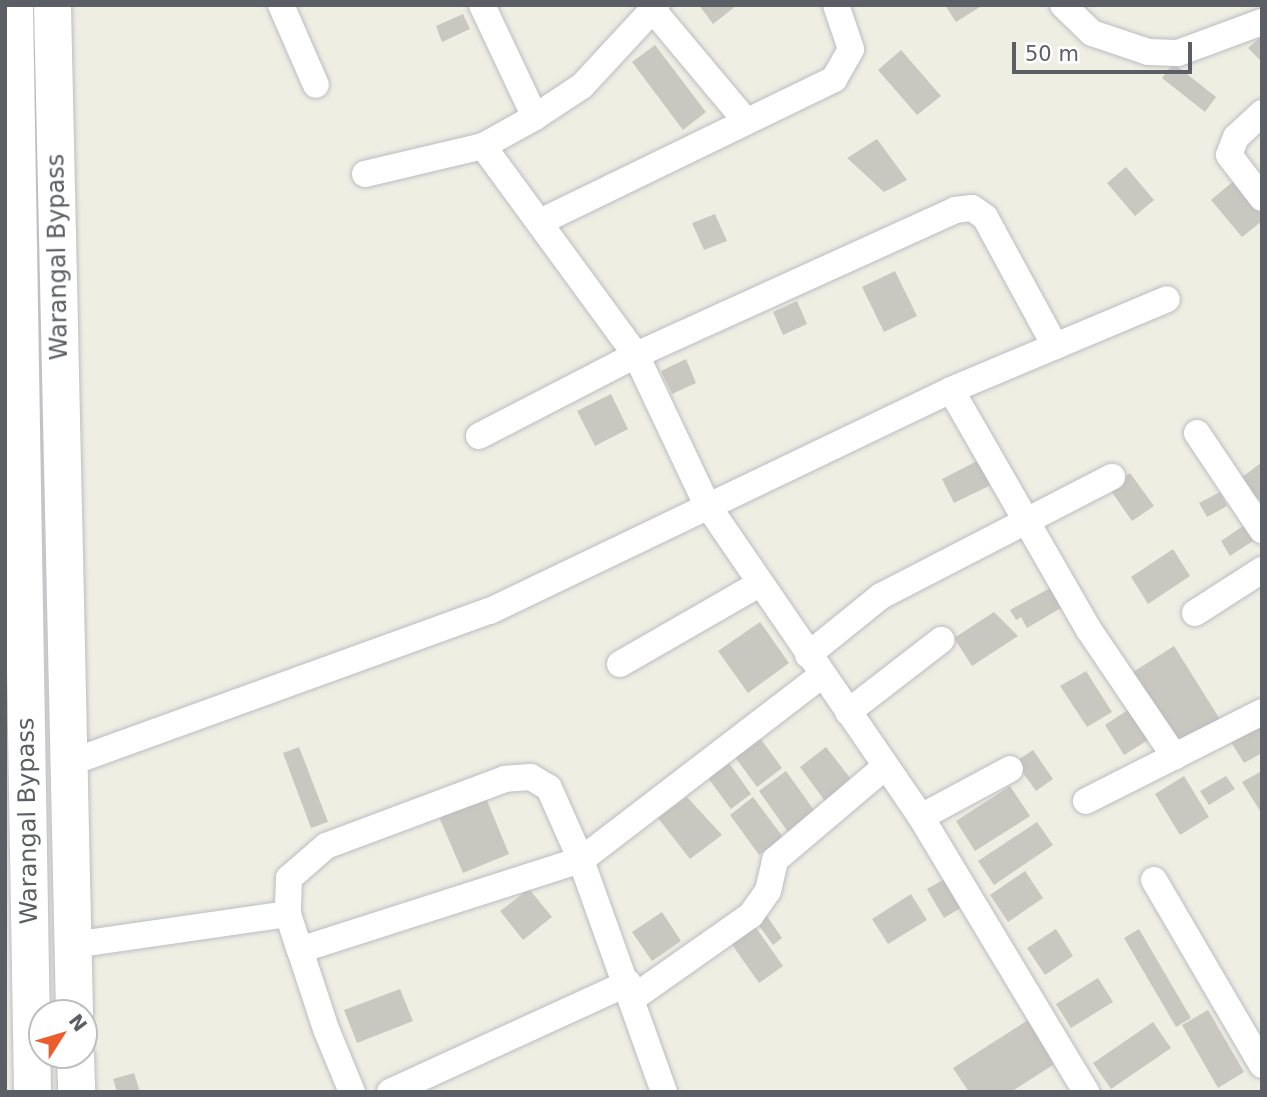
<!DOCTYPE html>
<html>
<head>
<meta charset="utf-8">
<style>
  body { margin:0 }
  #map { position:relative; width:1267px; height:1097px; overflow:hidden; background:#eeeee3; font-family:"DejaVu Sans",sans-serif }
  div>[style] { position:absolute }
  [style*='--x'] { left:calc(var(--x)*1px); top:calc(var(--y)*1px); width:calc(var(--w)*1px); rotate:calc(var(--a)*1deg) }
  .building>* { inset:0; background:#c9c8c0 }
  .roads { filter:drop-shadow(0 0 2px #bbbcc2) drop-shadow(0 0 2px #bbbcc2) }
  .street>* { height:26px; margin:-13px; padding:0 13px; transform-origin:13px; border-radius:13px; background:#fff }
  .secondary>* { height:37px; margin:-18.5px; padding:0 18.5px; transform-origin:18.5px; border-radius:18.5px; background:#fff }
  span { translate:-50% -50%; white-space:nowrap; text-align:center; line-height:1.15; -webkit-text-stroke:5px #fff; paint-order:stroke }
  .street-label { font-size:24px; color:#5b5e64 }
  .frame { position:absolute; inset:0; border:7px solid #5b5e64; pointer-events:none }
  .north { position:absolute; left:28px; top:999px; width:70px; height:70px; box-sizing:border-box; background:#fff; border:2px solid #bdbfc1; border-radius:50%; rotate:53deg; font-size:19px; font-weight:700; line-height:28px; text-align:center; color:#5b5e64 }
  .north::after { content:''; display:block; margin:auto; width:24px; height:32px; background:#eb5d2c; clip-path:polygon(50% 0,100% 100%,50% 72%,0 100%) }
  .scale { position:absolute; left:1012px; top:42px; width:180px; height:32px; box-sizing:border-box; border:4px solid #5b5e64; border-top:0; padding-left:9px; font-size:21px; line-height:24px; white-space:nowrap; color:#5b5e64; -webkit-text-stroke:5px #fff; paint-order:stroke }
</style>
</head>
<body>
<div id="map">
  <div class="building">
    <i style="clip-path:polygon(699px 5px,737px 5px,713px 24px)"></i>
    <i style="clip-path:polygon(945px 5px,983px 5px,956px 22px)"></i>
    <i style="clip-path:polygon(463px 14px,470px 29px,442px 42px,436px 26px)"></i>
    <i style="clip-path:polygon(1262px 36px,1262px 62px,1248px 48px)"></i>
    <i style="clip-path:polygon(655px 45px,706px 112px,683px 130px,632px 62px)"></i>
    <i style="clip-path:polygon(901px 50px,941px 96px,917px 115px,878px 70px)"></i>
    <i style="clip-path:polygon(1173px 63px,1216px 97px,1205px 112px,1162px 78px)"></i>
    <i style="clip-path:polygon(877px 139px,907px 180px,884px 192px,847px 158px)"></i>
    <i style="clip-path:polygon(1126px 167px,1154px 200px,1135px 216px,1107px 183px)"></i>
    <i style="clip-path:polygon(1236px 179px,1262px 210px,1262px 221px,1242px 237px,1211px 200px)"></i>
    <i style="clip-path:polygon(715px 214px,727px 241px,704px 250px,692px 223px)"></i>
    <i style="clip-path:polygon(895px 271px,917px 316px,884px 332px,862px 287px)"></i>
    <i style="clip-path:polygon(797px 301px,807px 324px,783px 335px,773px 312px)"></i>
    <i style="clip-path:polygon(686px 359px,696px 383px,672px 394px,661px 371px)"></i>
    <i style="clip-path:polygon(611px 394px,628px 429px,595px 446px,577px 411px)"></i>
    <i style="clip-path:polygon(979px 460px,991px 485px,954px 503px,942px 479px)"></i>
    <i style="clip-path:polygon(1262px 462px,1262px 497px,1258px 500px,1241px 478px)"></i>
    <i style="clip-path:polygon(1130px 473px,1154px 506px,1132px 521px,1109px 488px)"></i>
    <i style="clip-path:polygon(1220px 492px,1227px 506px,1207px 517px,1199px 503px)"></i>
    <i style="clip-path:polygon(1246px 524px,1256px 539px,1230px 556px,1221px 541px)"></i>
    <i style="clip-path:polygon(1173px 549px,1190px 576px,1148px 604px,1131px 577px)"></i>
    <i style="clip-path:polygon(1050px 588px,1061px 608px,1027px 628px,1021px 617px,1016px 620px,1010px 610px)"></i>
    <i style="clip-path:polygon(994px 612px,1018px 636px,972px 666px,954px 638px)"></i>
    <i style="clip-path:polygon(760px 622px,789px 663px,748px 693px,718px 651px)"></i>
    <i style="clip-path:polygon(1174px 646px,1221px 721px,1180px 747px,1133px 672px)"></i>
    <i style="clip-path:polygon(1086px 671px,1112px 712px,1087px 727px,1060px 686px)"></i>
    <i style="clip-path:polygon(1137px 704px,1156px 735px,1124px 755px,1105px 725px)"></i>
    <i style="clip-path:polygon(1262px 724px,1262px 753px,1244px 763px,1231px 742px)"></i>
    <i style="clip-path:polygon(757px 734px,782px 768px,757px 787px,732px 753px)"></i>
    <i style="clip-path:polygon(299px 747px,328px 822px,311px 828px,283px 753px)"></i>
    <i style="clip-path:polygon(826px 747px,854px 783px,827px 804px,800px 767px)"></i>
    <i style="clip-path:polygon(1033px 750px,1053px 779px,1036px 791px,1015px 762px)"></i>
    <i style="clip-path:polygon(726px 759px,751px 794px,731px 809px,705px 774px)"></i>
    <i style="clip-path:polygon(786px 771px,816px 813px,788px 832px,759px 791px)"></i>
    <i style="clip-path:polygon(1262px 771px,1262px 814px,1242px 782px)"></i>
    <i style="clip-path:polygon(1184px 776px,1209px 817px,1180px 835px,1155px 794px)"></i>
    <i style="clip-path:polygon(1226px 776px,1235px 789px,1209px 805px,1200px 791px)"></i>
    <i style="clip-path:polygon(1010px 786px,1030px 816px,975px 851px,956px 821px)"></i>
    <i style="clip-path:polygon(483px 791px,509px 854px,463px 873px,436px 810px)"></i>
    <i style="clip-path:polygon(687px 797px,722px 835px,690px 859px,658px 818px)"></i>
    <i style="clip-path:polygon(753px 797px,783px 837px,759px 855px,730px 815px)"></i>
    <i style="clip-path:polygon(1037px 822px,1053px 845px,994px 885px,978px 861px)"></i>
    <i style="clip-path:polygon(1025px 871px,1043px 898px,1008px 922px,990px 895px)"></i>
    <i style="clip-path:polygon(948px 877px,964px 906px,944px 918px,927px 889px)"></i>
    <i style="clip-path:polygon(529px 889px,552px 917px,523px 940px,500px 911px)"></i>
    <i style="clip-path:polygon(911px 894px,927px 920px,888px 944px,872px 919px)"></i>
    <i style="clip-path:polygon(762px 909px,782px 938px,773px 945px,752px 916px)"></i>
    <i style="clip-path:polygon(662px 912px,681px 941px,652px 961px,632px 932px)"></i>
    <i style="clip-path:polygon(752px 922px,783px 966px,759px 983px,728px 939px)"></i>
    <i style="clip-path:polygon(1056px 929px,1073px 956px,1045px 975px,1027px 948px)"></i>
    <i style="clip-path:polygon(1139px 929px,1191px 1018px,1176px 1027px,1124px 938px)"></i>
    <i style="clip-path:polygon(1098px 978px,1113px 1002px,1071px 1028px,1056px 1004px)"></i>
    <i style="clip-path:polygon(400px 989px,413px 1021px,357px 1043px,344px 1010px)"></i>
    <i style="clip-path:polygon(1208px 1010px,1244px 1072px,1218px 1088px,1182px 1025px)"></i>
    <i style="clip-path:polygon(1028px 1020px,1056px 1063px,1011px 1092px,969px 1092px,953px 1068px)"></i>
    <i style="clip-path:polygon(1153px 1022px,1171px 1048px,1111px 1089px,1093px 1063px)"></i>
    <i style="clip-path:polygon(134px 1073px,140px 1092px,117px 1092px,113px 1079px)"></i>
  </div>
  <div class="roads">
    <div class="street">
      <i style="--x:281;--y:5;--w:87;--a:66.4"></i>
      <i style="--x:482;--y:5;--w:124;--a:64.7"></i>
      <i style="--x:535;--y:117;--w:56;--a:-33.4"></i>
      <i style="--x:582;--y:86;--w:110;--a:-47.2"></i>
      <i style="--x:1063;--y:5;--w:40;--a:44"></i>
      <i style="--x:1092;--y:33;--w:59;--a:18.7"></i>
      <i style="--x:1148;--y:52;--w:30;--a:2"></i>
      <i style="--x:1178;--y:53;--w:90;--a:-20.3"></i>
      <i style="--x:653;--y:10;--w:143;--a:50.1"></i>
      <i style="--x:1262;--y:113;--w:35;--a:137"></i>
      <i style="--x:1236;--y:137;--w:19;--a:111"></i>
      <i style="--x:1229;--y:155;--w:54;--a:52.5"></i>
      <i style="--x:483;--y:146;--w:259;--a:53.8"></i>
      <i style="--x:636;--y:355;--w:164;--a:64.7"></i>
      <i style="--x:706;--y:503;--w:381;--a:55.6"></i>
      <i style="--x:921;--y:817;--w:321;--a:59"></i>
      <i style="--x:365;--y:174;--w:121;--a:-13.3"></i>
      <i style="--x:483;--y:146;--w:60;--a:-29.1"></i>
      <i style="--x:540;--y:222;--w:327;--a:-25.9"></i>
      <i style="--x:834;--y:79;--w:34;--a:-60"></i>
      <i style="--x:851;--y:49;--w:46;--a:-108.8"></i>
      <i style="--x:951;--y:390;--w:234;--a:-22.8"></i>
      <i style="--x:1197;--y:433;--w:117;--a:56.2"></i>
      <i style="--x:479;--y:436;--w:177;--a:-27.3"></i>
      <i style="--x:636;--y:355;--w:350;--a:-24.4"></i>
      <i style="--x:955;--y:210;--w:17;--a:-7"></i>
      <i style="--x:972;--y:208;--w:16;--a:35"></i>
      <i style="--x:985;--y:217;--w:147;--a:61.5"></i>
      <i style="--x:1195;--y:613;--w:80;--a:-32.7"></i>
      <i style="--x:808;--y:655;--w:94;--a:-38.9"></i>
      <i style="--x:881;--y:596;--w:260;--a:-27.3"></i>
      <i style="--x:620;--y:664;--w:160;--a:-29.9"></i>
      <i style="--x:848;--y:712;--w:118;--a:-37.7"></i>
      <i style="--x:69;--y:763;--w:448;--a:-19.9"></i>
      <i style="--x:490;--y:611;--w:511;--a:-25.61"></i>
      <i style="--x:951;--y:390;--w:277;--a:60.1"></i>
      <i style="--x:1089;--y:630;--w:153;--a:55.9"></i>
      <i style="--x:1086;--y:801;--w:197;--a:-26.8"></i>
      <i style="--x:921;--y:817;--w:101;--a:-28.3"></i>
      <i style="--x:1154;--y:880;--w:214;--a:59.7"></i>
      <i style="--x:73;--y:945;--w:217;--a:-8.2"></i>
      <i style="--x:300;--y:950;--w:295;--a:-17.8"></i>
      <i style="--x:581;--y:860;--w:79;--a:-114"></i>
      <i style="--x:549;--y:788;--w:21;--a:-149"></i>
      <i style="--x:531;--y:777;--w:26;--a:176"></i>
      <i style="--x:505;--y:779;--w:191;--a:159.5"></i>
      <i style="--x:326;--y:846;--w:49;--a:139.1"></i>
      <i style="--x:289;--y:878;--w:36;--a:92"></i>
      <i style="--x:288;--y:914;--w:38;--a:72"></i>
      <i style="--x:300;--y:950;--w:83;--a:71.8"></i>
      <i style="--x:326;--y:1029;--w:68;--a:67.6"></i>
      <i style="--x:633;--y:998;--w:144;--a:-35.1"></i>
      <i style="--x:751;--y:915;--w:29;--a:-55"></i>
      <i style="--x:768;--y:891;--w:32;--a:-77"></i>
      <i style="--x:775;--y:860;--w:145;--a:-40.3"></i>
      <i style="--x:390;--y:1092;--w:262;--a:-24.6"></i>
      <i style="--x:664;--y:1092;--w:246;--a:-109.7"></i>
      <i style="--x:581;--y:860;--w:304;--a:-37.5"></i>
    </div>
    <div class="secondary">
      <i style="--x:14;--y:5;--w:1087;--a:89.05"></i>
      <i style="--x:52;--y:5;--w:1008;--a:88.75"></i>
      <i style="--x:75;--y:1055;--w:37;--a:88"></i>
    </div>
  </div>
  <div class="street-label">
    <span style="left:58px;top:257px;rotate:-91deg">Warangal Bypass</span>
    <span style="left:28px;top:821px;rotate:-91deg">Warangal Bypass</span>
  </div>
  <div class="frame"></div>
  <div class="north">N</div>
  <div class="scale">50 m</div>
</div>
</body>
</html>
